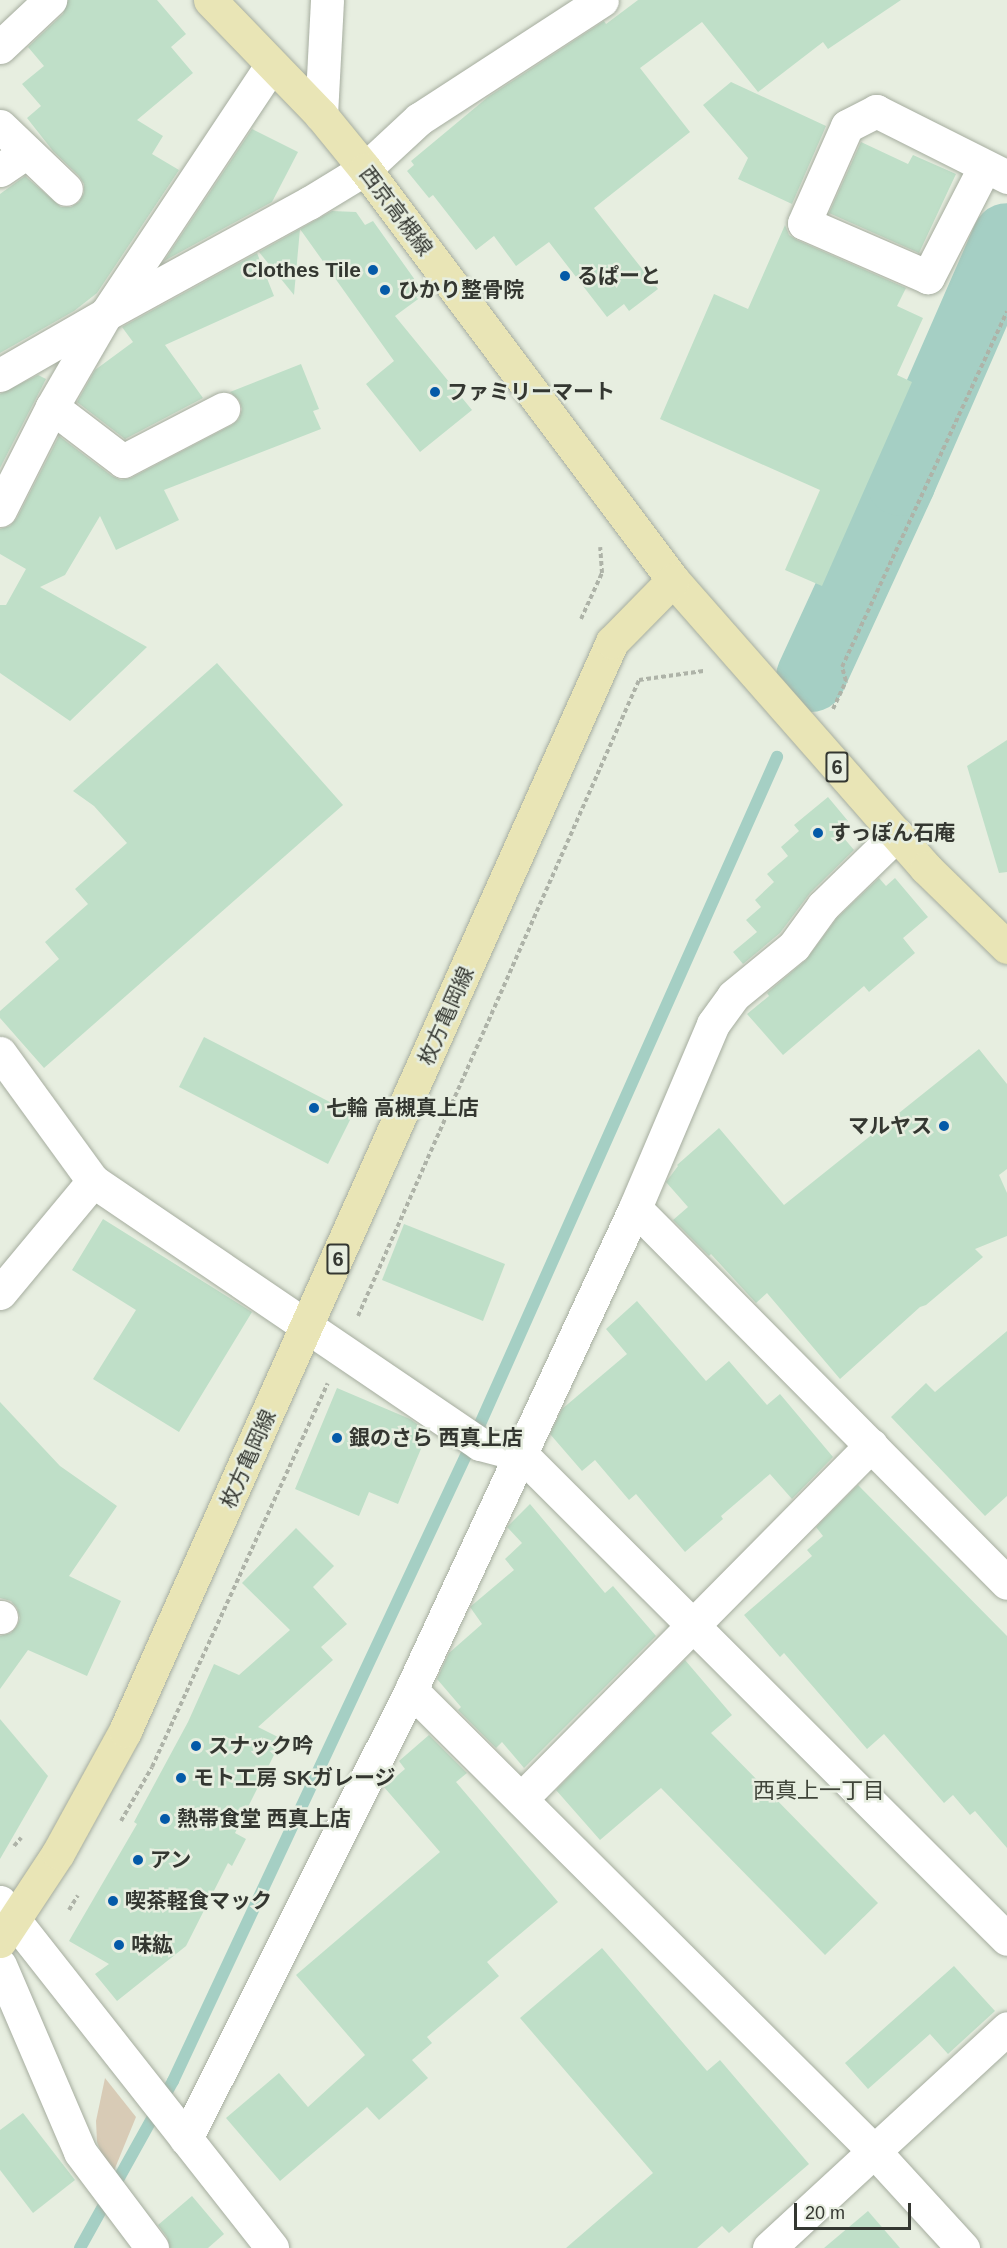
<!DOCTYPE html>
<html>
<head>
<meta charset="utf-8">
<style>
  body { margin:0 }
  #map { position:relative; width:1007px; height:2248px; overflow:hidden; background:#e7eee0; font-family:Helvetica,"Noto Sans JP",sans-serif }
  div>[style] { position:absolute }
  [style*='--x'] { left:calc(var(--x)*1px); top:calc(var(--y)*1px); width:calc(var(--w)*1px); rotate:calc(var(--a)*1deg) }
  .green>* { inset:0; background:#d8cbb6 }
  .stream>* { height:12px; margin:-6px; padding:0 6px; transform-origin:6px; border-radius:6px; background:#a5cfc4 }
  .river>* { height:70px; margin:-35px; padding:0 35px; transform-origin:35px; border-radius:35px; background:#a5cfc4 }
  .building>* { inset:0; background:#bfdfc8 }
  .path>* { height:4px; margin-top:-2px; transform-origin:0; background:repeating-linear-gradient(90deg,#aeb3a8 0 4.5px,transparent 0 7.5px) }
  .roads { filter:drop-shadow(0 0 2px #a6ad9f) drop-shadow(0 0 2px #a6ad9f) }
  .minor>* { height:33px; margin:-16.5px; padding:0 16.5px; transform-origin:16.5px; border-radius:16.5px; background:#fff }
  .major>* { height:33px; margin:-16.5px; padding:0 16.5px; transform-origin:16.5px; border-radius:16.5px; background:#e9e5b6 }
  .dots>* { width:16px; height:16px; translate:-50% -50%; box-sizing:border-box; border:3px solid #e7eee0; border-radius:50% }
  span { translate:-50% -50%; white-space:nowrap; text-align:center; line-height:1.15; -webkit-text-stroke:5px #e7eee0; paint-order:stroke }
  .shield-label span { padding:2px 4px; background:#e7eee0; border:2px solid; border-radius:4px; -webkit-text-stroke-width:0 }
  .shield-label { font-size:20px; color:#343731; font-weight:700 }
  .street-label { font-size:21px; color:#343731 }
  .poi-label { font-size:21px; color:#343731; font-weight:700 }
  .right { translate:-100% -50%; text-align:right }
  .left { translate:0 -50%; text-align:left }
  .neighbourhood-label { font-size:22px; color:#3f4439 }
  .scale { position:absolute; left:794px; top:2203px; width:117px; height:27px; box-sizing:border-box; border:3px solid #343731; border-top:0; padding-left:8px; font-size:18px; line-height:21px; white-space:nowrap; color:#343731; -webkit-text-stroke:4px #e7eee0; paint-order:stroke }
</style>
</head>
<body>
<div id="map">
  <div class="green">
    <i style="clip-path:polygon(105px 2078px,136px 2117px,111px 2178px,97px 2142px,96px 2121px)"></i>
  </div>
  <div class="stream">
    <i style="--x:80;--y:2248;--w:191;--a:-60.9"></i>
    <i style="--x:173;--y:2081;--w:696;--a:-64.91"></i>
    <i style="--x:468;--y:1451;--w:760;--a:-66"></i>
  </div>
  <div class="river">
    <i style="--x:811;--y:677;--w:216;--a:-65.3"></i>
    <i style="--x:901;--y:481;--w:265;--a:-66.4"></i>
  </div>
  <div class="building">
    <i style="clip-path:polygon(68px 0,157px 0,186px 34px,171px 47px,193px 73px,137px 120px,163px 136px,152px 154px,179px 170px,97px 293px,74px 311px,0 353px,0 194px,25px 176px,61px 207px,71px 207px,79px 202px,84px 193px,84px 184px,79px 176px,53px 151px,27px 118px,41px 106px,22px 84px,44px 66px,28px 47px,63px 14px)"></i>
    <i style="clip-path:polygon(638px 0,901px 0,828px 49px,823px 42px,758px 92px,702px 22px,640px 68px,690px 132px,594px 208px,658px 289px,629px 311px,624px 304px,607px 317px,549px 242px,516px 266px,494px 236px,476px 250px,433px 195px,429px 198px,407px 171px,414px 165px,411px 161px,488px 97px,604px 21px,606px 24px)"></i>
    <i style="clip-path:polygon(731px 82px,826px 126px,792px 204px,738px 179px,748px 158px,703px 105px)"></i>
    <i style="clip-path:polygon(252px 129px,298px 152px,272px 202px,164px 261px)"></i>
    <i style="clip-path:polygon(861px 142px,908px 164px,913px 155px,956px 174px,919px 253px,829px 213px)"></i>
    <i style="clip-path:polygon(332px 211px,356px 212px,365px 225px,373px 221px,425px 294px,395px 316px,472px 410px,420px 452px,366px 384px,394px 361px,300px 229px)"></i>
    <i style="clip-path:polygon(785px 225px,789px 235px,797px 240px,906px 288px,897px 306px,923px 318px,897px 375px,912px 382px,822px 586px,785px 570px,820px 490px,660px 419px,714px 294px,748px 309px)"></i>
    <i style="clip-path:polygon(300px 229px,294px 295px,259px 252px)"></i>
    <i style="clip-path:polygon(257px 253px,274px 296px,165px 345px,203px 398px,125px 439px,77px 402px,95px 370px,133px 342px,122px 327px)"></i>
    <i style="clip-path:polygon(301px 364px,319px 409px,313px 411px,321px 429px,164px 490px,179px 520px,116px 550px,100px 516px,65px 575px,40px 587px,147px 647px,70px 721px,0 673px,0 605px,6px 605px,26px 569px,0 554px,0 529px,10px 526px,17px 518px,59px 436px,112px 476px,121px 480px,131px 478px,232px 425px,239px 419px,242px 409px,239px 400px,230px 392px)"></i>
    <i style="clip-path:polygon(38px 375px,46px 379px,0 468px,0 394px)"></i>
    <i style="clip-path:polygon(217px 663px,343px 805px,44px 1068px,0 1018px,0 1011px,59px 959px,45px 942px,88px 904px,75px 889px,127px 843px,94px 806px,73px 791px)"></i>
    <i style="clip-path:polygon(1007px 740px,1007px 872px,999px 873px,967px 766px)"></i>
    <i style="clip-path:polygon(828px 797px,848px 821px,837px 830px,854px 850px,810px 893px,780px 933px,743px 964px,733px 952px,757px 932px,746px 920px,761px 907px,755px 900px,774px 882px,767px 874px,788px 856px,781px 847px,799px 831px,794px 825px)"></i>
    <i style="clip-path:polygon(879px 878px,886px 886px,895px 878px,928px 917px,903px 938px,915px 953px,869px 992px,864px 986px,783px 1055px,747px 1014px,769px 996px,767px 993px,806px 960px,837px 918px)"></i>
    <i style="clip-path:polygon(204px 1037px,353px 1114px,328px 1164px,179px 1087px)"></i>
    <i style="clip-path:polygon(979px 1049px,1007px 1084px,1007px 1169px,999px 1175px,1007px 1193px,1007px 1236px,975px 1249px,983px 1257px,926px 1305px,920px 1307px,840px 1379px,767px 1293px,756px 1303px,711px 1254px,709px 1256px,673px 1220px,688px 1207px,666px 1182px,678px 1166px,677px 1165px,719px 1128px,784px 1205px)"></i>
    <i style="clip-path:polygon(103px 1219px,252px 1312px,179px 1432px,93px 1379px,136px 1310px,72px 1270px)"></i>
    <i style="clip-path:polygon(404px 1224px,505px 1264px,483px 1321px,382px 1280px)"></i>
    <i style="clip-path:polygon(637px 1301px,706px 1381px,729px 1361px,767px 1405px,780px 1394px,833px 1457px,792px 1499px,770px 1474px,721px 1516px,723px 1519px,685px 1552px,636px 1494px,629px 1500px,595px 1460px,582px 1471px,550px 1434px,562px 1409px,627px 1354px,606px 1329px)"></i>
    <i style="clip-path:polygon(1007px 1331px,1007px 1496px,985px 1516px,891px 1417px,926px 1383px,935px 1392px)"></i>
    <i style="clip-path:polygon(337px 1388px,410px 1419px,428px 1432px,398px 1504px,369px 1492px,359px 1516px,295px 1489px)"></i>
    <i style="clip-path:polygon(0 1402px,60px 1466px,117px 1506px,69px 1576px,121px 1601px,87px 1676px,28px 1650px,0 1689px,0 1636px,11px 1633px,17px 1626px,20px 1618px,17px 1608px,11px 1601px,0 1598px)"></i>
    <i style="clip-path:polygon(858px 1485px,1007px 1636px,1007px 1848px,975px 1811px,970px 1815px,953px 1795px,944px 1803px,884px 1734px,867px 1749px,784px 1653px,780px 1657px,744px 1615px,812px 1556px,807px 1550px,823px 1536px,816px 1527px)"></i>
    <i style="clip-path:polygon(530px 1504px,605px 1593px,613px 1586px,656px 1636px,524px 1768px,502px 1742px,496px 1748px,458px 1710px,461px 1707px,437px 1679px,449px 1653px,482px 1624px,470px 1607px,514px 1570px,505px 1559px,522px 1543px,507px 1527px)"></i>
    <i style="clip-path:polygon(296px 1528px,334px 1566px,313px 1587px,347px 1624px,321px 1647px,333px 1660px,258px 1727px,282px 1739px,235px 1833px,246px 1839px,232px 1866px,228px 1863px,186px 1946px,117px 2001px,95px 1974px,109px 1964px,69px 1941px,137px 1824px,134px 1822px,188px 1722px,214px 1664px,239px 1675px,290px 1630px,242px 1583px)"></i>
    <i style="clip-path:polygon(685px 1660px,732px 1715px,711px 1733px,878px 1903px,825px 1955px,661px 1788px,600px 1840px,556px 1790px)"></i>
    <i style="clip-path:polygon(0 1719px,48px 1776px,0 1859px)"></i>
    <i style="clip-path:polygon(429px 1735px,467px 1773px,456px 1782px,558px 1902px,487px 1962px,499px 1976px,427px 2037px,432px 2043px,412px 2060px,428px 2078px,379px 2120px,367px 2107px,280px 2181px,226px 2118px,279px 2073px,308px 2107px,365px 2055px,296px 1975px,440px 1852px,384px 1787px,405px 1769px,399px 1761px)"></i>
    <i style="clip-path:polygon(602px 1948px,707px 2071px,720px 2060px,809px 2164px,729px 2233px,722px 2226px,697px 2248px,566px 2248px,653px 2173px,520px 2018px)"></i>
    <i style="clip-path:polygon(954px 1966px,995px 2011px,948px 2054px,930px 2034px,868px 2089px,845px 2063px)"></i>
    <i style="clip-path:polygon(23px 2113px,75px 2180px,33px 2213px,0 2170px,0 2130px)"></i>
    <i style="clip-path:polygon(192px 2196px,224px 2234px,208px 2248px,170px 2248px,167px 2237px,158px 2225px)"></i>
    <i style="clip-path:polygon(868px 2211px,900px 2248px,824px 2248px)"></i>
  </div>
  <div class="path">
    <i style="--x:581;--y:619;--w:51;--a:-65.5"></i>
    <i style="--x:602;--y:573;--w:26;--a:-94"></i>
    <i style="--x:833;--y:709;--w:31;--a:-65"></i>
    <i style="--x:846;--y:681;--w:15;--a:-106"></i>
    <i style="--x:842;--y:667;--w:392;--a:-65.1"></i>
    <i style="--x:358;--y:1316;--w:695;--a:-66.16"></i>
    <i style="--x:639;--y:680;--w:65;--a:-8"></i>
    <i style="--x:121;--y:1821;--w:62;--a:-60.1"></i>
    <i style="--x:152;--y:1767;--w:422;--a:-65.4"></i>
    <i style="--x:14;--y:1846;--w:11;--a:-49"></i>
    <i style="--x:69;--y:1910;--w:17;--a:-59"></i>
  </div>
  <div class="roads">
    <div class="minor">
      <i style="--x:0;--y:47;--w:69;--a:-43.2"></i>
      <i style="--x:321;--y:115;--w:115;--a:-87"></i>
      <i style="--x:0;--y:126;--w:91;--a:43.7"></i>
      <i style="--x:984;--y:168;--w:123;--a:117.2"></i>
      <i style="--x:928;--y:277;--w:135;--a:-156.5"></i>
      <i style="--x:804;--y:223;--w:106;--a:-66.1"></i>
      <i style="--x:847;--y:126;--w:33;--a:-27"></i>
      <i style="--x:876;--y:111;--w:147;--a:26.7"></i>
      <i style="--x:0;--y:170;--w:32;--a:-34"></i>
      <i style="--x:0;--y:375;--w:122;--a:-29.9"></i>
      <i style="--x:106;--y:314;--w:231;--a:-28.7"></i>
      <i style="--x:309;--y:203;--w:66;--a:-31.3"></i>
      <i style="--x:365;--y:169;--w:74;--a:-42.8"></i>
      <i style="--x:419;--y:119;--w:218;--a:-33"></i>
      <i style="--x:52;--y:407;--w:89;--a:37.3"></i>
      <i style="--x:123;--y:461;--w:113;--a:-27.5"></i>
      <i style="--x:0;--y:510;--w:115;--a:-63.2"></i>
      <i style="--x:52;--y:407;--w:108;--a:-59.9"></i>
      <i style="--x:106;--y:314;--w:298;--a:-56.4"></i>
      <i style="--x:0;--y:1053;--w:158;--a:54"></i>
      <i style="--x:93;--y:1181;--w:468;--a:34.2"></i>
      <i style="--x:480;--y:1444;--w:43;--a:14.7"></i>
      <i style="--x:522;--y:1455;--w:685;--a:44.94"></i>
      <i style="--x:635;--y:1208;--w:528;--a:45.23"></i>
      <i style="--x:0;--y:1293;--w:146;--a:-50.3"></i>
      <i style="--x:0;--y:1617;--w:1;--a:0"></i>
      <i style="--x:411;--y:1690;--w:653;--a:44.88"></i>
      <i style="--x:874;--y:2151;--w:132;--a:47.5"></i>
      <i style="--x:521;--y:1799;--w:498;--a:-45.3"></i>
      <i style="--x:0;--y:1902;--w:440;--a:51.8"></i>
      <i style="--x:0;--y:1965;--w:203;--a:66.8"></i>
      <i style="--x:80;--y:2152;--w:120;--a:53.1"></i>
      <i style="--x:186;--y:2139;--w:502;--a:-63.38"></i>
      <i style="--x:411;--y:1690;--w:532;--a:-65.07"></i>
      <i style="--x:635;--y:1208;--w:200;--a:-67"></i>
      <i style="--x:713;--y:1024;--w:34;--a:-54"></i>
      <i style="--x:733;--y:996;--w:79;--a:-39.3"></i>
      <i style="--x:794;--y:946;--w:49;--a:-54.1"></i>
      <i style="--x:823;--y:906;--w:103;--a:-44.2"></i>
      <i style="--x:769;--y:2248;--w:324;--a:-42.7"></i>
    </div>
    <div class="major">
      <i style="--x:210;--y:0;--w:160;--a:46"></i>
      <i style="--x:321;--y:115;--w:70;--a:50.8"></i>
      <i style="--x:365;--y:169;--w:514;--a:53.15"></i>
      <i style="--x:673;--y:580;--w:383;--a:48.7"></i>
      <i style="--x:926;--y:868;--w:113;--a:44.3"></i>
      <i style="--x:0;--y:1941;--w:105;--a:-56.6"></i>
      <i style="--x:58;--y:1853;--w:139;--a:-61.2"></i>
      <i style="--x:125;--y:1731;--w:1193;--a:-65.91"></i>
      <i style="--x:612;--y:642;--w:87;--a:-45.5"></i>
    </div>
  </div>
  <div class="dots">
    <i style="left:373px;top:270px;background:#045aa8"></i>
    <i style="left:565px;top:276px;background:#045aa8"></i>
    <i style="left:385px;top:290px;background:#045aa8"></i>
    <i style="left:435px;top:392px;background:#045aa8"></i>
    <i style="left:818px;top:833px;background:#045aa8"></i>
    <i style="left:314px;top:1108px;background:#045aa8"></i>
    <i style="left:944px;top:1126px;background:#045aa8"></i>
    <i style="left:337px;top:1438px;background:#045aa8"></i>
    <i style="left:196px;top:1746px;background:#045aa8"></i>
    <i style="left:181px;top:1778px;background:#045aa8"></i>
    <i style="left:165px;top:1819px;background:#045aa8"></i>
    <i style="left:138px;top:1860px;background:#045aa8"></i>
    <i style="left:113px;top:1901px;background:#045aa8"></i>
    <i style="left:119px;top:1945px;background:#045aa8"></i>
  </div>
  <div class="shield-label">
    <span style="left:837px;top:767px">6</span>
    <span style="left:338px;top:1259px">6</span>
  </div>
  <div class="street-label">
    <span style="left:396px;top:211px;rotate:53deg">西京高槻線</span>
    <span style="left:446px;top:1016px;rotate:-66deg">枚方亀岡線</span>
    <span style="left:248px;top:1459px;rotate:-66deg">枚方亀岡線</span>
  </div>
  <div class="poi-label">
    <span class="right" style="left:361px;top:270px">Clothes Tile</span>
    <span class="left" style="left:577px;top:276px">るぱーと</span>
    <span class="left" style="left:398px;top:290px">ひかり整骨院</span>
    <span class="left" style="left:447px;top:392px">ファミリーマート</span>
    <span class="left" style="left:830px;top:833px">すっぽん石庵</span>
    <span class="left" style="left:326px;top:1108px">七輪 高槻真上店</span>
    <span class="right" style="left:932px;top:1126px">マルヤス</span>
    <span class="left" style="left:349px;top:1438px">銀のさら 西真上店</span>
    <span class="left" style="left:208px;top:1746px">スナック吟</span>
    <span class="left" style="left:193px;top:1778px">モト工房 SKガレージ</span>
    <span class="left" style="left:177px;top:1819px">熱帯食堂 西真上店</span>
    <span class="left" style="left:150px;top:1860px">アン</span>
    <span class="left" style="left:125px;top:1901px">喫茶軽食マック</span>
    <span class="left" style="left:131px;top:1945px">味紘</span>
  </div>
  <div class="neighbourhood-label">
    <span style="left:819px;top:1791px">西真上一丁目</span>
  </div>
  <div class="scale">20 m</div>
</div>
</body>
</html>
